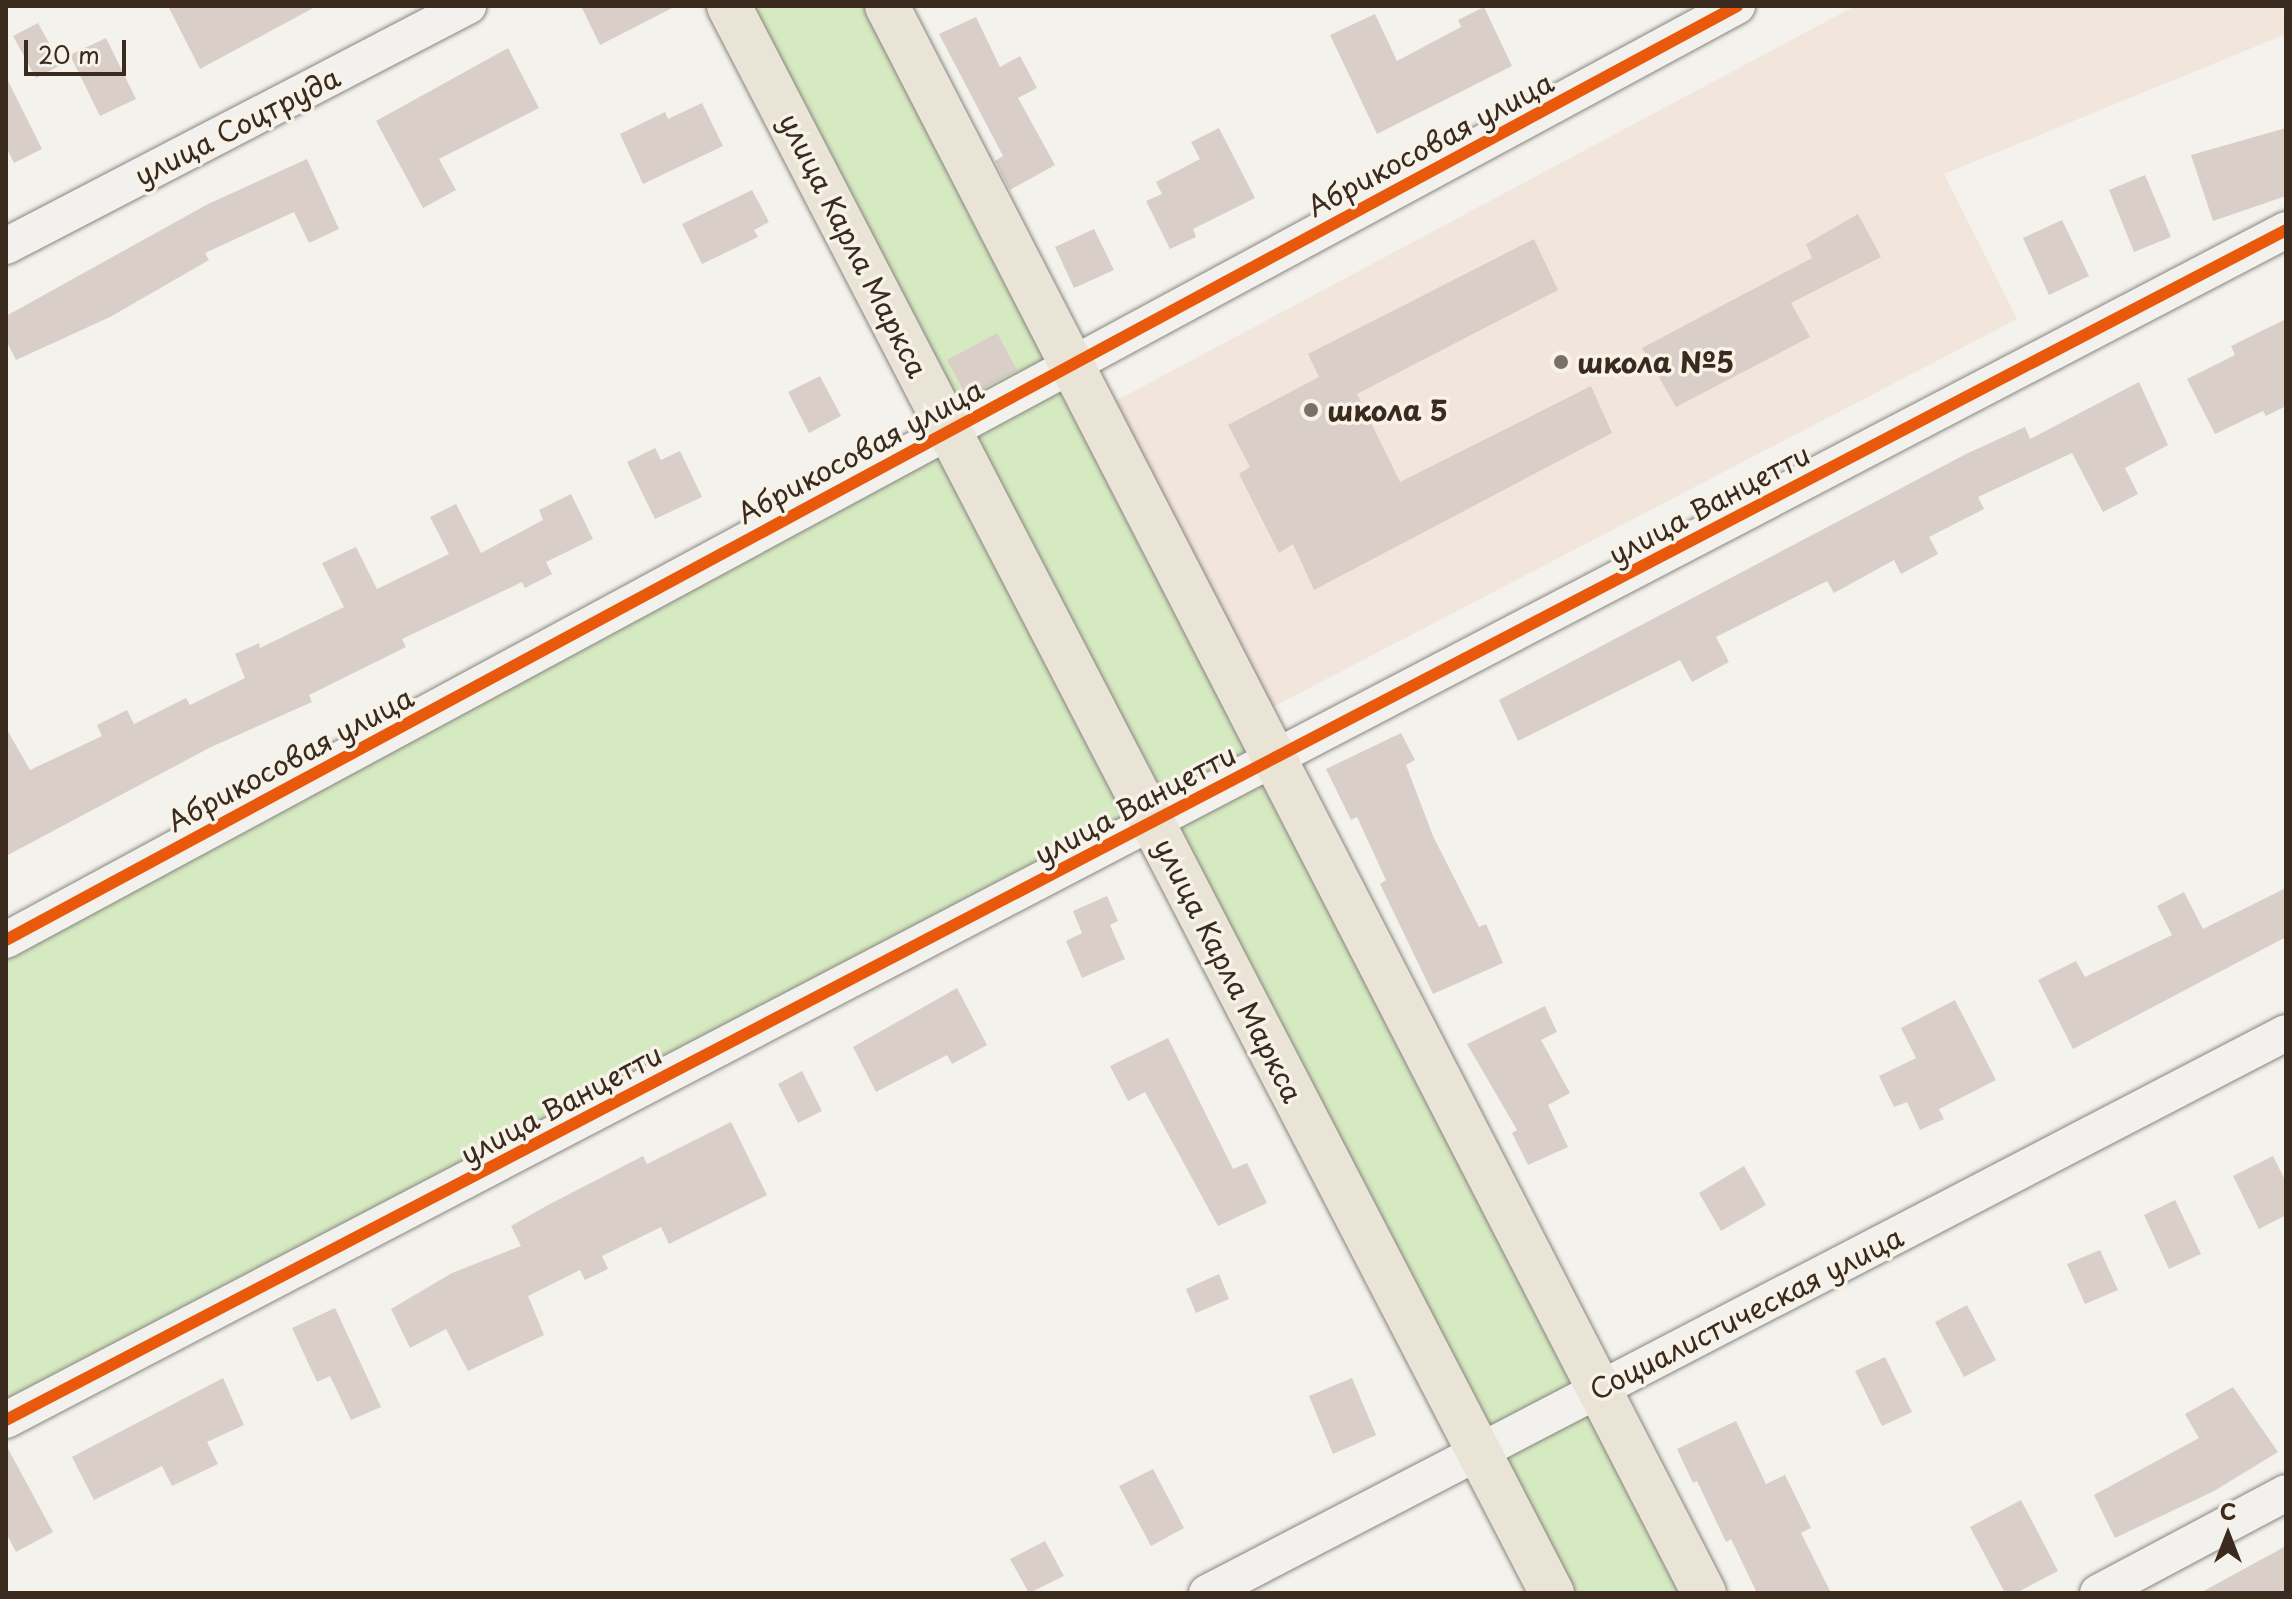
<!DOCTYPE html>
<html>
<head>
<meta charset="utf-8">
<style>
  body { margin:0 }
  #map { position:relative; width:2292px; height:1599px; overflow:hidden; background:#f4f2ec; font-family:"Playpen Sans",sans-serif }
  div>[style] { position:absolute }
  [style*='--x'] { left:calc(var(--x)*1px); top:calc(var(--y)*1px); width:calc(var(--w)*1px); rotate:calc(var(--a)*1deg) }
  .built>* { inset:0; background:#f1e5dc }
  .green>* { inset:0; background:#d6eac1 }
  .building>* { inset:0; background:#dacec8 }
  .roads { filter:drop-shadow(0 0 2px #898580) drop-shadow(0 0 2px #898580) }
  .street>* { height:36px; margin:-18px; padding:0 18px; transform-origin:18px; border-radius:18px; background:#f2f1ed }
  .primary>* { height:44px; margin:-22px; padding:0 22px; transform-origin:22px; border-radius:22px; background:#e9e4d6 }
  .cycleway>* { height:12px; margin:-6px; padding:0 6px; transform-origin:6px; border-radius:6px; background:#e8590c }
  .dots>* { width:22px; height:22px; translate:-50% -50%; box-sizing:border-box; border:4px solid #f7f3e8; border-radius:50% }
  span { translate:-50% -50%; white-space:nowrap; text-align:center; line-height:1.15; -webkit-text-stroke:7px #f7f3e8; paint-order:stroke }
  .street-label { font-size:28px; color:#3b2a1e }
  .poi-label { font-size:28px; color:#3b2a1e; font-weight:700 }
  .left { translate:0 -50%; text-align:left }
  .frame { position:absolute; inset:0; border:8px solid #3b2a1e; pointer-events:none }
  .north { position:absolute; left:2188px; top:1495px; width:80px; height:80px; -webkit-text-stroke:6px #f7f3e8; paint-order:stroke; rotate:0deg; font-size:22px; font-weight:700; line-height:32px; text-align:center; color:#3b2a1e }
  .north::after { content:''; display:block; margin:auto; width:28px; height:36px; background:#3b2a1e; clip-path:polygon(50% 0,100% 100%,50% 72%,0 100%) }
  .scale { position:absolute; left:24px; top:40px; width:102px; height:36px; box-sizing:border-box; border:4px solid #3b2a1e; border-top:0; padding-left:10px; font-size:24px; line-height:28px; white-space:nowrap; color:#3b2a1e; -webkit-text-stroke:6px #f7f3e8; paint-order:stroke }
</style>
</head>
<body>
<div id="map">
  <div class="built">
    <i style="clip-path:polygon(1855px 6px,2283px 6px,2286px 34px,1944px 174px,2017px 319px,1271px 708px,1108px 405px)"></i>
  </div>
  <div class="green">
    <i style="clip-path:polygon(729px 6px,890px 6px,1704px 1593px,1552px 1593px,1152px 822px,6px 1420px,6px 940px,949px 431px)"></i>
  </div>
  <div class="building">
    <i style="clip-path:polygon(168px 6px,317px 6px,200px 69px)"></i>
    <i style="clip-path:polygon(581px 6px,676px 6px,600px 45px)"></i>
    <i style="clip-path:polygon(1484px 7px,1512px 66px,1377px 134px,1330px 35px,1375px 14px,1397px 61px,1461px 27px,1458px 20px)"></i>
    <i style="clip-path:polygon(976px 17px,1000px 67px,1020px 56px,1037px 88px,1018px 98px,1055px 165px,1010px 190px,995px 161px,1003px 156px,939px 34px)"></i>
    <i style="clip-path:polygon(38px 23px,61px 65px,36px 78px,13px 36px)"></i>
    <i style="clip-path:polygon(106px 38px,136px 99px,100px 116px,70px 55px)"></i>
    <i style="clip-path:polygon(508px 48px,539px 108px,439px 159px,456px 190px,423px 208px,376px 121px)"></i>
    <i style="clip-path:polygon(6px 77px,42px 149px,14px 163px,6px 147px)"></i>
    <i style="clip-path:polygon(702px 103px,723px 146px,643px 184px,620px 134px,665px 112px,668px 119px)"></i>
    <i style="clip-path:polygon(1219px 128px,1255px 198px,1193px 229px,1196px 237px,1170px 249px,1146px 201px,1162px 194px,1156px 182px,1200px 159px,1191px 142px)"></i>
    <i style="clip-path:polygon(2286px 128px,2286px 196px,2213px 221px,2191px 155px)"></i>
    <i style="clip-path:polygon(307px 159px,339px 229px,309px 243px,294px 212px,205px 253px,209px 260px,110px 317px,16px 360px,6px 340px,6px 316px,208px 204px)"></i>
    <i style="clip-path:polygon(2145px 175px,2171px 237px,2134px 252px,2109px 190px)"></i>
    <i style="clip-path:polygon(752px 190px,769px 222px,754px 230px,758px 237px,702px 264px,682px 224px)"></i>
    <i style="clip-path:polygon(1858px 214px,1881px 257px,1791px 303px,1810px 337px,1676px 407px,1642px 348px,1812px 258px,1806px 244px)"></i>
    <i style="clip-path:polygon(2062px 220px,2089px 276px,2049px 295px,2023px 238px)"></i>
    <i style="clip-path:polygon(1094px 229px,1114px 270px,1074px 288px,1055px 247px)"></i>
    <i style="clip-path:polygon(1534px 239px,1558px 290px,1357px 394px,1400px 482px,1591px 386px,1612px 433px,1314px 590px,1293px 544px,1279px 553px,1239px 474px,1250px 467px,1228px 425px,1319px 377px,1308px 354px)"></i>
    <i style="clip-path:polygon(2286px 319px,2286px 406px,2266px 416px,2263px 411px,2215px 434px,2187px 379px,2235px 355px,2231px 346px)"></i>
    <i style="clip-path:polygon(997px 333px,1017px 370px,967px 397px,947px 360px)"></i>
    <i style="clip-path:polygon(820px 376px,841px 416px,809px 433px,788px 392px)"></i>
    <i style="clip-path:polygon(2139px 382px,2168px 445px,2125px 468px,2138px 494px,2103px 512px,2072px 453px,1978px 497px,1984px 509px,1929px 537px,1938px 554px,1901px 574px,1894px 560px,1834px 593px,1827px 581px,1716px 637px,1729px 662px,1692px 682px,1680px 660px,1518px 741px,1499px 700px,1966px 454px,2025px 427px,2030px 439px)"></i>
    <i style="clip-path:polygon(655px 448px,661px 460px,680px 451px,702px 497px,655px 519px,627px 462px)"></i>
    <i style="clip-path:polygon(571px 494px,593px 539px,546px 562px,552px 574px,525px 588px,522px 582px,402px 639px,406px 647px,309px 695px,312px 702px,211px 747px,6px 856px,6px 728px,30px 770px,102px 736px,97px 725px,127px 710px,134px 724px,186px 698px,190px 705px,245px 678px,235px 654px,259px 643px,260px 648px,344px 607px,322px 563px,356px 547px,377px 589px,449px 554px,430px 517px,456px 504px,481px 553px,543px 520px,539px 510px)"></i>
    <i style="clip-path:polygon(1401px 733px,1415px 760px,1406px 765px,1433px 836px,1479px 927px,1486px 924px,1503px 963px,1433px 994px,1380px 884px,1386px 880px,1357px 817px,1351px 820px,1326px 769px)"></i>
    <i style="clip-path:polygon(2286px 888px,2286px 937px,2073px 1049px,2038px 980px,2076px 961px,2085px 977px,2172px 935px,2157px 906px,2184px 892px,2203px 929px)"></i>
    <i style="clip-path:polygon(1107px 896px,1118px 921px,1110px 925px,1125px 959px,1082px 978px,1066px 941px,1082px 933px,1073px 911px)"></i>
    <i style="clip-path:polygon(957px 988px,987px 1045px,952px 1064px,947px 1055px,876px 1092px,853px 1047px)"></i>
    <i style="clip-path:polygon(1955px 1000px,1996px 1080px,1939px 1109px,1944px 1119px,1920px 1130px,1907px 1102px,1894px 1107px,1879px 1076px,1916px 1058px,1901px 1028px)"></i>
    <i style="clip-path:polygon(1545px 1006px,1557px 1032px,1541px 1040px,1570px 1093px,1548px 1105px,1568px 1147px,1528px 1165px,1512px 1133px,1517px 1130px,1467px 1044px)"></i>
    <i style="clip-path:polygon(1168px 1038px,1233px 1169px,1247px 1163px,1267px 1203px,1218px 1226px,1145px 1092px,1128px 1101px,1110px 1066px)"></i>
    <i style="clip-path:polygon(802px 1071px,822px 1111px,798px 1123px,778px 1084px)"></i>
    <i style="clip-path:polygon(731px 1122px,767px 1195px,669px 1244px,661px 1227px,602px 1256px,608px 1269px,585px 1280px,580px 1270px,528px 1296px,544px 1335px,468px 1371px,446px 1329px,410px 1348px,391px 1309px,452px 1273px,521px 1246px,511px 1226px,548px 1205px,643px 1156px,647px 1164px)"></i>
    <i style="clip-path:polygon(2273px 1156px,2286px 1182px,2286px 1215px,2259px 1229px,2233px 1176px)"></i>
    <i style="clip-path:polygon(1744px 1166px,1766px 1205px,1721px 1231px,1699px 1193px)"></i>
    <i style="clip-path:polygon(2175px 1200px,2201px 1254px,2169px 1269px,2144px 1215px)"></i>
    <i style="clip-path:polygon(2100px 1250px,2118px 1290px,2085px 1304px,2067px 1264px)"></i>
    <i style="clip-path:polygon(1219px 1274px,1229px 1299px,1196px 1313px,1186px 1289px)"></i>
    <i style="clip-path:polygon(1967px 1305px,1996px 1360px,1964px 1377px,1935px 1322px)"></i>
    <i style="clip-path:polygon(335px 1308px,381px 1407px,351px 1420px,330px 1376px,317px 1382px,292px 1328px)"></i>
    <i style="clip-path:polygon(1885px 1357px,1912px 1412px,1882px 1426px,1855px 1371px)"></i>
    <i style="clip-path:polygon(223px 1378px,244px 1425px,207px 1442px,218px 1464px,172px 1486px,162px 1466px,94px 1500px,72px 1457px)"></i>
    <i style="clip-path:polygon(1352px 1378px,1376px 1435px,1333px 1454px,1309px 1396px)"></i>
    <i style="clip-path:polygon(2233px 1387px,2278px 1452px,2214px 1491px,2115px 1538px,2094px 1495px,2199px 1438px,2185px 1414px)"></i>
    <i style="clip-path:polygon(1736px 1421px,1766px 1484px,1785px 1475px,1811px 1528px,1801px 1533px,1831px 1593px,1757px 1593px,1731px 1539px,1726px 1542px,1697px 1481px,1693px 1483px,1677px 1449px)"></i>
    <i style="clip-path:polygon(6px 1445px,53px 1532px,16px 1552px,6px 1533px)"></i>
    <i style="clip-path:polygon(1153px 1469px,1184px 1528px,1151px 1546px,1119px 1486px)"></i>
    <i style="clip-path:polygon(2021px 1500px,2058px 1571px,2016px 1593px,2005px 1593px,1970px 1527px)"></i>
    <i style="clip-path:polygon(1045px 1541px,1064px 1576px,1029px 1593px,1010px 1559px)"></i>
    <i style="clip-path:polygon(2286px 1546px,2286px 1593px,2200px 1593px)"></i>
  </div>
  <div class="roads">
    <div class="street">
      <i style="--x:6;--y:246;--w:521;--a:-27.45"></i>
      <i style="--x:6;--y:940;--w:1967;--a:-28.35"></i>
      <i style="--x:6;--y:1420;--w:2572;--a:-27.56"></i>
      <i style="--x:1207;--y:1593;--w:1216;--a:-27.43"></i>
      <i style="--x:2098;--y:1593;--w:213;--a:-28"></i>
    </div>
    <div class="primary">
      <i style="--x:729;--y:6;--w:1788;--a:62.59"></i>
      <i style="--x:887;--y:6;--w:1785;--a:62.76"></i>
    </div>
  </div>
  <div class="cycleway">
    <i style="--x:6;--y:940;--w:1967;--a:-28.35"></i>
    <i style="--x:6;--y:1420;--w:2572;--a:-27.56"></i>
  </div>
  <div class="dots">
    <i style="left:1561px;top:362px;background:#7c7066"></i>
    <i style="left:1311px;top:410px;background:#7c7066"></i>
  </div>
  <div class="street-label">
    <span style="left:237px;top:126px;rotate:-27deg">улица Соцтруда</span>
    <span style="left:1430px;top:144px;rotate:-28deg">Абрикосовая улица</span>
    <span style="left:854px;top:245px;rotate:63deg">улица Карла Маркса</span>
    <span style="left:860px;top:451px;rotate:-28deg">Абрикосовая улица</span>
    <span style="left:1709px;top:504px;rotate:-28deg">улица Ванцетти</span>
    <span style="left:290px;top:759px;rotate:-28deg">Абрикосовая улица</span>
    <span style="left:1135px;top:804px;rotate:-28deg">улица Ванцетти</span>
    <span style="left:1229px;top:970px;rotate:63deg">улица Карла Маркса</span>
    <span style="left:561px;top:1104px;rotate:-28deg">улица Ванцетти</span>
    <span style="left:1746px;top:1313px;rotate:-27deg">Социалистическая улица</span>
  </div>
  <div class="poi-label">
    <span class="left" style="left:1577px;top:362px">школа №5</span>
    <span class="left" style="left:1327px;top:410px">школа 5</span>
  </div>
  <div class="frame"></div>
  <div class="north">С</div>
  <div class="scale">20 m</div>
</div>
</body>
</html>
